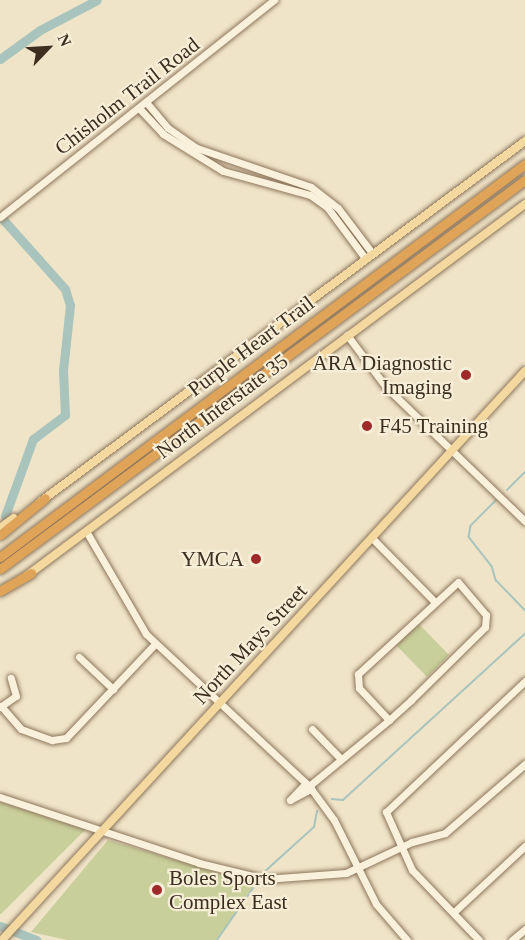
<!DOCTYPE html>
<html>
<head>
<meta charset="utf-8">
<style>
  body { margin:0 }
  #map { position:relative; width:525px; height:940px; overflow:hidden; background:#f0e4c8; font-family:Georgia,serif }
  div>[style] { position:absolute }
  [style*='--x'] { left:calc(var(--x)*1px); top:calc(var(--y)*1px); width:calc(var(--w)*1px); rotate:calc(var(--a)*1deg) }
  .green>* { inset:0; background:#c9cf9b }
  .stream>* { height:1.5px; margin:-0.75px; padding:0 0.75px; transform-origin:0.75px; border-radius:0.75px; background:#a9c4bc }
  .river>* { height:9px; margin:-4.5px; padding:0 4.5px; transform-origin:4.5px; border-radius:4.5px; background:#a9c4bc }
  .roads { filter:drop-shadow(0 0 2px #8d765c) drop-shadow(0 0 2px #8d765c) }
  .minor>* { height:7px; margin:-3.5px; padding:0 3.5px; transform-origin:3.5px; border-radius:3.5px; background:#faf1dc }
  .major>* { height:8px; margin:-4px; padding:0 4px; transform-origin:4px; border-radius:4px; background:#f3d9a0 }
  .highway>* { height:9px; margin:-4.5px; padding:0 4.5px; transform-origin:4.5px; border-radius:4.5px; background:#e0a458 }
  .dots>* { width:16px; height:16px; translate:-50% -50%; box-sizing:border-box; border:3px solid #f7eed8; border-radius:50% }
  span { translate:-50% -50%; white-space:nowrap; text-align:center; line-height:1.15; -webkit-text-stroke:4.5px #f7eed8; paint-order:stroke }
  .street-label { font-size:21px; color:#3d2e20 }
  .poi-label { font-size:21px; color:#3d2e20 }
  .right { translate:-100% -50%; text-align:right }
  .left { translate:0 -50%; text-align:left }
  .north { position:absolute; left:18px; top:18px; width:60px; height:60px; -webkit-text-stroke:4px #f7eed8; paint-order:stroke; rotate:65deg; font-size:16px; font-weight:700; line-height:24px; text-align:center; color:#3d2e20 }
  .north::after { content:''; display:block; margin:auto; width:21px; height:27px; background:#3d2e20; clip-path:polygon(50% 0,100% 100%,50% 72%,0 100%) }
</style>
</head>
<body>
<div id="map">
  <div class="green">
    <i style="clip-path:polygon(418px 623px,449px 655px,427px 677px,396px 645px)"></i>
    <i style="clip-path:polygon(0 802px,86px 829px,1px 914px,0 914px)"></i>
    <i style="clip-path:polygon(108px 840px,256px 884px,216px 940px,67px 940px,31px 932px)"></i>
  </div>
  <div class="stream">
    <i style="--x:507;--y:490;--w:25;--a:-45"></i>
    <i style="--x:497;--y:500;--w:37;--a:135"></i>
    <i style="--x:471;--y:526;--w:11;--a:100"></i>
    <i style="--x:469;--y:537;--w:37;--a:52"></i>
    <i style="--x:492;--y:566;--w:15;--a:74"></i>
    <i style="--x:496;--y:580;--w:42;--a:46"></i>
    <i style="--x:332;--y:799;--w:11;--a:5"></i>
    <i style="--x:343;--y:800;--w:246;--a:-42.4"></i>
    <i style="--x:262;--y:874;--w:70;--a:-42.1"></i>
    <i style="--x:314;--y:827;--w:16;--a:-79"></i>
    <i style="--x:217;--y:940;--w:72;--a:-55.2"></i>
  </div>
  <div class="river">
    <i style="--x:0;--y:59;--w:49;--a:-35.9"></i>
    <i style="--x:40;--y:30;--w:64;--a:-27.8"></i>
    <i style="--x:0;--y:216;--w:98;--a:48.3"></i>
    <i style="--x:65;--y:289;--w:17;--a:73"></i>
    <i style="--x:70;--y:305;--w:65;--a:96.1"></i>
    <i style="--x:63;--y:370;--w:45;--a:87.5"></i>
    <i style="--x:65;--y:415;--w:40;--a:143"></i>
    <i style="--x:33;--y:439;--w:82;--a:110"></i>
    <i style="--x:0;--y:926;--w:39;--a:21"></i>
  </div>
  <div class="roads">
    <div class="minor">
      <i style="--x:146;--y:102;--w:34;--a:50"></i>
      <i style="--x:168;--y:128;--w:35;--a:35"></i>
      <i style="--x:197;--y:148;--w:120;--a:18.9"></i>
      <i style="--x:311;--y:187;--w:34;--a:38"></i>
      <i style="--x:338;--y:208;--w:56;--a:52.9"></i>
      <i style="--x:139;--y:108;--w:35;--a:47"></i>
      <i style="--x:163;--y:134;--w:70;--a:31.7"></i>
      <i style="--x:223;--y:171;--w:90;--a:15.4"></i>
      <i style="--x:310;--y:195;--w:21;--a:35"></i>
      <i style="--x:327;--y:207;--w:64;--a:53.3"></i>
      <i style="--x:0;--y:217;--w:350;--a:-38.4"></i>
      <i style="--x:347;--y:335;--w:65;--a:53.1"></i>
      <i style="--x:386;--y:387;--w:193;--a:44"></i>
      <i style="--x:86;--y:531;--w:119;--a:59.8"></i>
      <i style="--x:146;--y:634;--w:223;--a:43"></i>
      <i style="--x:309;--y:786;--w:42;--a:53.7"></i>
      <i style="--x:334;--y:820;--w:94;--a:63.4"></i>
      <i style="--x:376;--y:904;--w:48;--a:49.3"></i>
      <i style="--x:372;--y:538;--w:87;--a:45.5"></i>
      <i style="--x:79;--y:657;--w:47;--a:43.3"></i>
      <i style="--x:1;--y:706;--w:30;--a:49"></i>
      <i style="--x:21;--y:729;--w:33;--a:20"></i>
      <i style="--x:52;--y:740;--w:14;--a:-8"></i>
      <i style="--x:66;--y:738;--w:129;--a:-46.6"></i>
      <i style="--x:0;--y:707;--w:19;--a:-35"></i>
      <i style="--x:16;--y:696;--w:19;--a:-106"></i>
      <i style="--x:312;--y:729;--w:42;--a:46"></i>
      <i style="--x:309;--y:786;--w:104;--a:-39.5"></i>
      <i style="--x:389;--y:720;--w:30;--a:-42"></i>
      <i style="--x:411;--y:700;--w:104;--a:-44.6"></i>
      <i style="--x:485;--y:627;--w:12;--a:-85"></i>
      <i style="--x:486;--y:615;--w:43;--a:-130.3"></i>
      <i style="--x:458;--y:582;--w:136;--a:137.4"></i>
      <i style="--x:358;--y:674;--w:14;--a:86"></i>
      <i style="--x:359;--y:688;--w:44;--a:46.8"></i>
      <i style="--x:0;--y:797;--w:210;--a:18.3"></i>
      <i style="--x:199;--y:863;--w:68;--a:13.6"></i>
      <i style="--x:265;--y:879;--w:81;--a:-4.2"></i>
      <i style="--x:346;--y:873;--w:73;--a:-25.2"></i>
      <i style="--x:412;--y:842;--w:34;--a:-15"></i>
      <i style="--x:445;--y:833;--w:106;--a:-40.8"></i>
      <i style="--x:290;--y:800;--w:24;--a:-28"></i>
      <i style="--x:290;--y:800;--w:23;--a:-47"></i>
      <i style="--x:455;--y:911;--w:96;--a:-42.9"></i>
      <i style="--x:479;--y:940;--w:97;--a:-133.7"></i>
      <i style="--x:412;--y:870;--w:64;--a:-114.1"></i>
      <i style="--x:386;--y:812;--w:191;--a:-43.3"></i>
      <i style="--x:512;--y:940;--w:17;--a:-40"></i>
    </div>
    <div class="major">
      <i style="--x:40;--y:502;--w:605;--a:-36.66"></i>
      <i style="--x:0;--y:528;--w:17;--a:-36"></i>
      <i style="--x:25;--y:577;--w:624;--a:-36.72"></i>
      <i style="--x:2;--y:940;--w:773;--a:-47.41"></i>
    </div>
    <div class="highway">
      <i style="--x:0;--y:535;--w:58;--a:-39.4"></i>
      <i style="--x:0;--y:557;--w:656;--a:-36.82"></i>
      <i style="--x:0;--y:569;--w:653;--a:-36.54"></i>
      <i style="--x:0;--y:591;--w:36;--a:-30"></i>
    </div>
  </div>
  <div class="dots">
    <i style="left:466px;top:375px;background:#9e2a2b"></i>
    <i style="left:367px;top:426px;background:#9e2a2b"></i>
    <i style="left:256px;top:559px;background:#9e2a2b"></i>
    <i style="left:157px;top:890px;background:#9e2a2b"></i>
  </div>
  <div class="street-label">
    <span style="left:127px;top:96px;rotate:-38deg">Chisholm Trail Road</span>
    <span style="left:251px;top:346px;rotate:-37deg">Purple Heart Trail</span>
    <span style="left:222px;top:406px;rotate:-37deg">North Interstate 35</span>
    <span style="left:250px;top:644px;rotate:-47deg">North Mays Street</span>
  </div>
  <div class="poi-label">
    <span class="right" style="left:452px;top:375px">ARA Diagnostic<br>Imaging</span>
    <span class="left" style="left:379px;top:426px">F45 Training</span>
    <span class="right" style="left:244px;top:559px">YMCA</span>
    <span class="left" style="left:169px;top:890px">Boles Sports<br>Complex East</span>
  </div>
  <div class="north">N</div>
</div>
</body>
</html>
